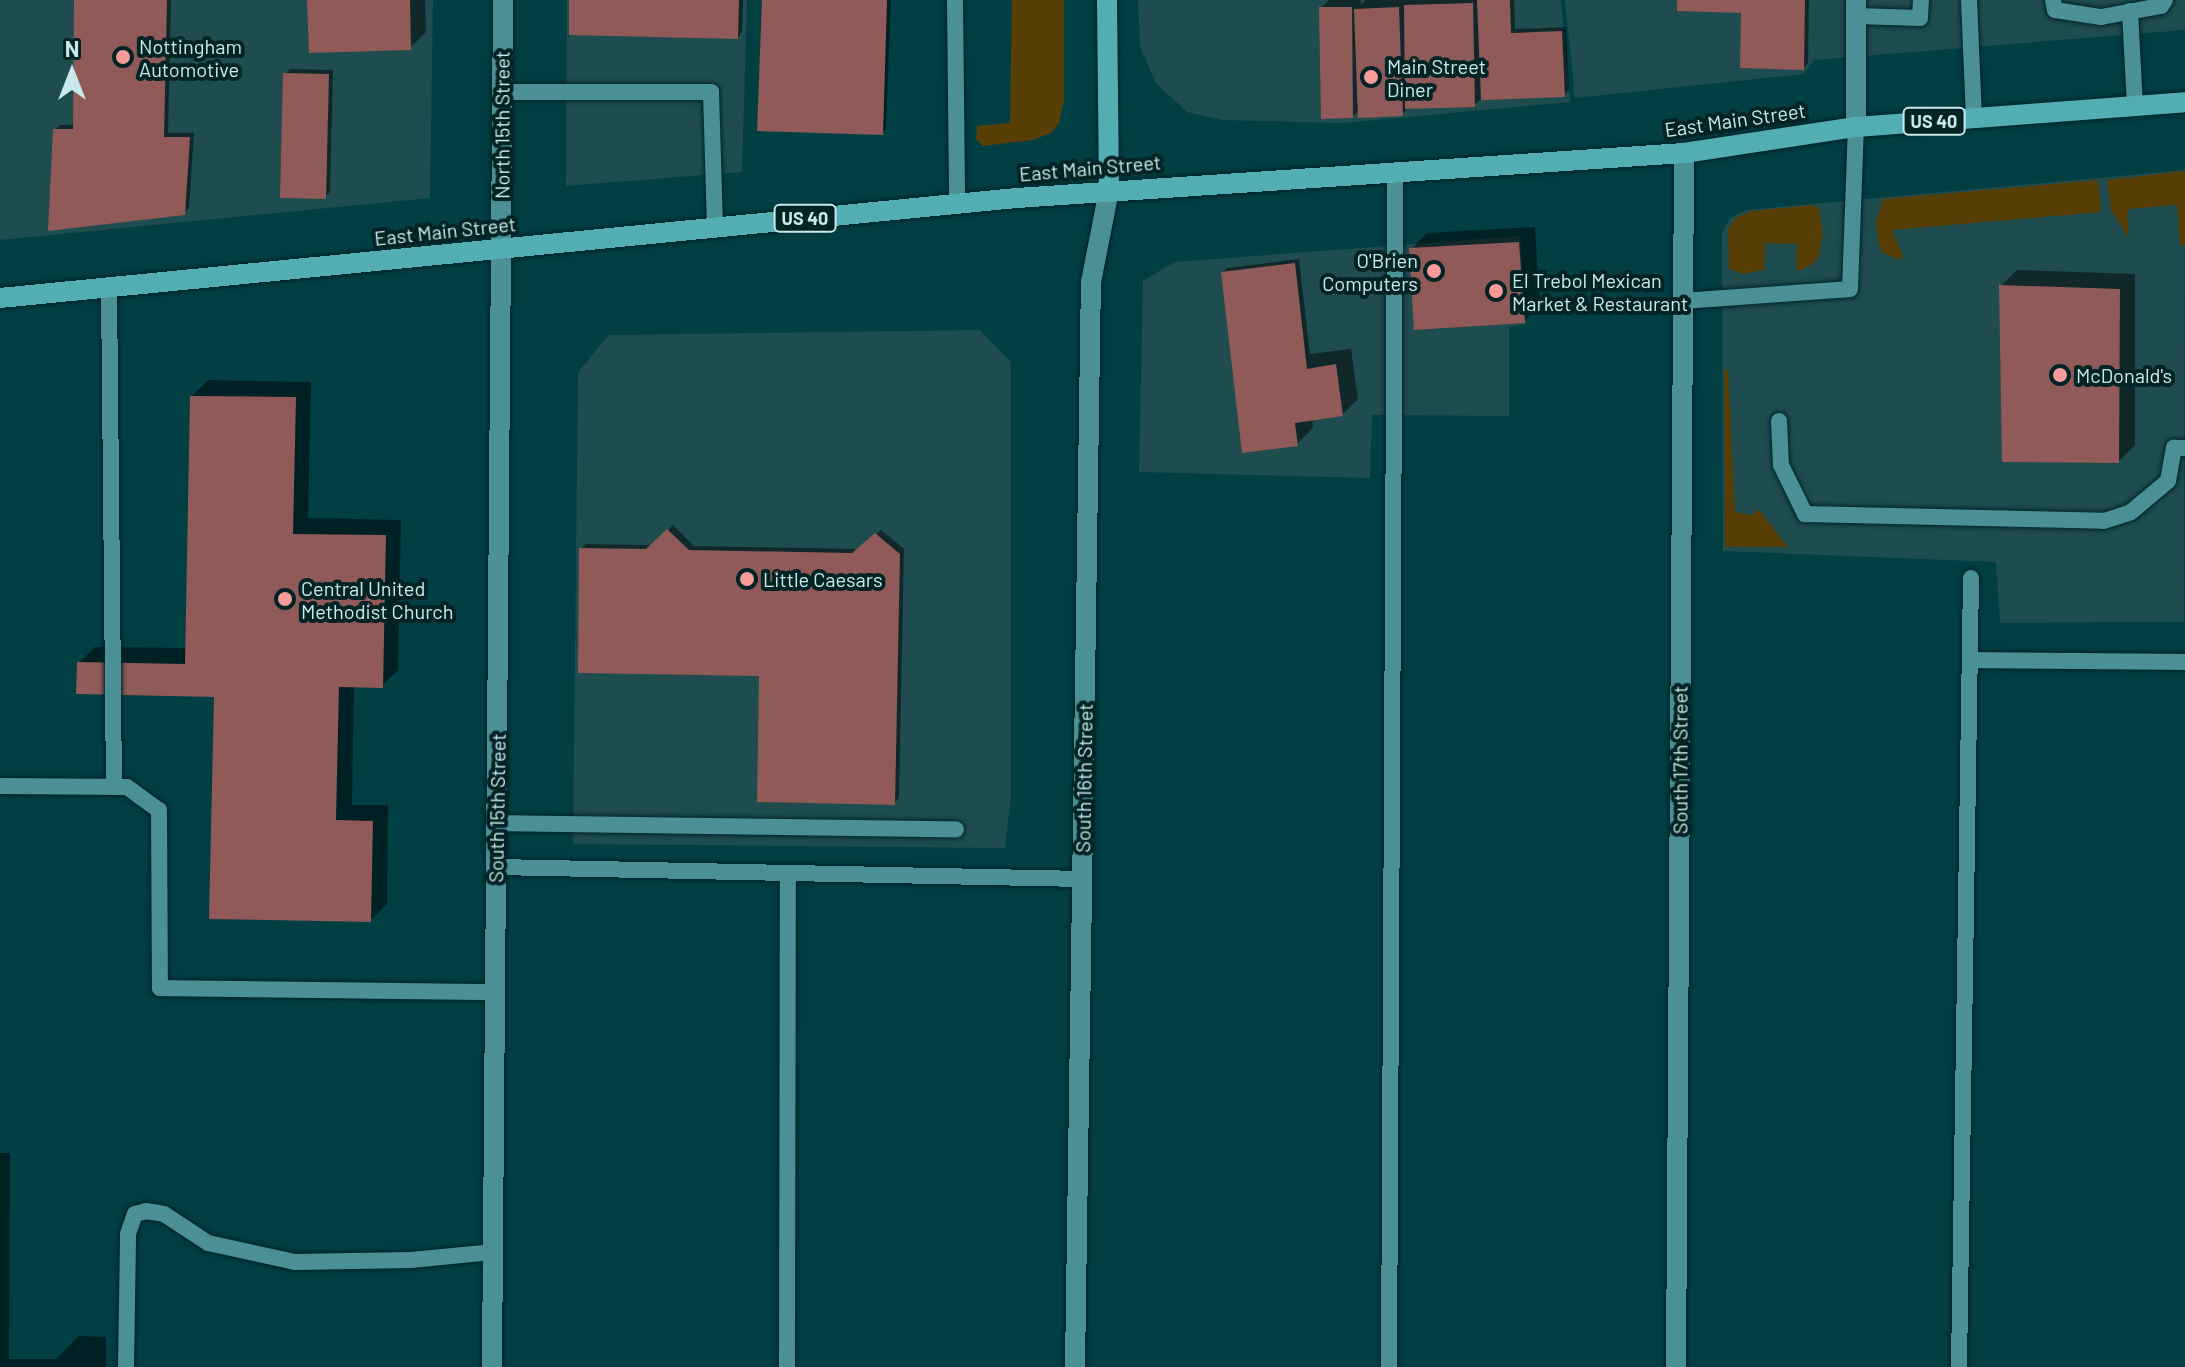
<!DOCTYPE html>
<html>
<head>
<meta charset="utf-8">
<style>
  body { margin:0 }
  #map { position:relative; width:2185px; height:1367px; overflow:hidden; background:#013f43; font-family:Barlow,sans-serif }
  div>[style] { position:absolute }
  [style*='--x'] { left:calc(var(--x)*1px); top:calc(var(--y)*1px); width:calc(var(--w)*1px); rotate:calc(var(--a)*1deg) }
  .built>* { inset:0; background:#1f4c4f }
  .green>* { inset:0; background:#583f05 }
  .shadow>* { inset:0; background:#0007 }
  .building>* { inset:0; background:#8f5a58 }
  .roads { filter:drop-shadow(0 0 2px #002426) drop-shadow(0 0 2px #002426) }
  .service>* { height:16px; margin:-8px; padding:0 8px; transform-origin:8px; border-radius:8px; background:#4a9095 }
  .minor>* { height:20px; margin:-10px; padding:0 10px; transform-origin:10px; border-radius:10px; background:#4a9095 }
  .primary>* { height:20px; margin:-10px; padding:0 10px; transform-origin:10px; border-radius:10px; background:#53aeb4 }
  .dots>* { width:22px; height:22px; translate:-50% -50%; box-sizing:border-box; border:4px solid #042325; border-radius:50% }
  span { translate:-50% -50%; white-space:nowrap; text-align:center; line-height:1.15; -webkit-text-stroke:8px #042325; paint-order:stroke }
  .shield-label span { padding:2px 6px; background:#042325; border:2px solid; border-radius:6px; -webkit-text-stroke-width:0 }
  .shield-label { font-size:18px; color:#c9eaed; font-weight:700 }
  .poi-label { font-size:20px; color:#c9eaed }
  .left { translate:0 -50%; text-align:left }
  .right { translate:-100% -50%; text-align:right }
  .street-label { font-size:20px; color:#c9eaed }
  .north { position:absolute; left:32px; top:32px; width:80px; height:80px; -webkit-text-stroke:6px #042325; paint-order:stroke; rotate:0deg; font-size:22px; font-weight:700; line-height:32px; text-align:center; color:#c9eaed }
  .north::after { content:''; display:block; margin:auto; width:28px; height:36px; background:#c9eaed; clip-path:polygon(50% 0,100% 100%,50% 72%,0 100%) }
</style>
</head>
<body>
<div id="map">
  <div class="built">
    <i style="clip-path:polygon(0 0,433px 0,430px 198px,0 240px)"></i>
    <i style="clip-path:polygon(567px 0,747px 0,742px 172px,566px 186px)"></i>
    <i style="clip-path:polygon(1138px 0,1561px 0,1570px 102px,1344px 123px,1222px 120px,1187px 112px,1156px 83px,1140px 47px)"></i>
    <i style="clip-path:polygon(1565px 0,2185px 0,2185px 30px,1814px 60px,1804px 74px,1575px 98px)"></i>
    <i style="clip-path:polygon(2185px 170px,2184px 622px,2000px 623px,1996px 562px,1723px 551px,1722px 233px,1730px 218px,1746px 210px)"></i>
    <i style="clip-path:polygon(1520px 236px,1526px 324px,1509px 327px,1509px 416px,1372px 415px,1370px 478px,1139px 472px,1143px 281px,1175px 262px)"></i>
    <i style="clip-path:polygon(980px 330px,1011px 362px,1011px 797px,1005px 848px,573px 844px,578px 372px,609px 335px)"></i>
  </div>
  <div class="green">
    <i style="clip-path:polygon(1012px 0,1064px 0,1064px 100px,1059px 123px,1051px 133px,1033px 140px,983px 146px,976px 139px,977px 126px,1010px 123px)"></i>
    <i style="clip-path:polygon(2185px 171px,2185px 244px,2180px 246px,2177px 205px,2128px 209px,2128px 237px,2111px 210px,2107px 180px)"></i>
    <i style="clip-path:polygon(2098px 180px,2101px 212px,1892px 230px,1903px 256px,1899px 260px,1883px 253px,1879px 245px,1876px 223px,1883px 199px)"></i>
    <i style="clip-path:polygon(1813px 205px,1819px 209px,1823px 233px,1818px 258px,1812px 264px,1799px 271px,1796px 268px,1797px 244px,1765px 243px,1764px 270px,1742px 274px,1729px 269px,1728px 229px,1736px 218px,1752px 211px)"></i>
    <i style="clip-path:polygon(1728px 369px,1735px 512px,1751px 515px,1759px 510px,1788px 547px,1725px 547px,1724px 372px)"></i>
  </div>
  <div class="shadow">
    <i style="clip-path:polygon(76px 0,171px 0,168px 133px,194px 133px,189px 208px,184px 213px,55px 130px,60px 125px,75px 125px)"></i>
    <i style="clip-path:polygon(309px 0,425px 0,426px 32px,410px 48px)"></i>
    <i style="clip-path:polygon(571px 0,743px 0,742px 32px,738px 37px)"></i>
    <i style="clip-path:polygon(764px 0,891px 0,886px 128px,882px 133px)"></i>
    <i style="clip-path:polygon(1329px 0,1361px 0,1361px 4px,1366px 0,1514px 0,1515px 29px,1566px 27px,1569px 90px,1564px 95px,1482px 98px,1474px 105px,1409px 107px,1402px 114px,1360px 109px,1353px 116px,1321px 8px)"></i>
    <i style="clip-path:polygon(1679px 0,1809px 0,1808px 63px,1803px 68px,1743px 11px)"></i>
    <i style="clip-path:polygon(290px 69px,333px 70px,330px 192px,325px 197px,285px 74px)"></i>
    <i style="clip-path:polygon(1535px 227px,1540px 305px,1524px 321px,1411px 249px,1427px 233px)"></i>
    <i style="clip-path:polygon(1299px 259px,1310px 354px,1351px 349px,1358px 399px,1342px 415px,1312px 418px,1313px 428px,1297px 444px,1223px 272px,1227px 268px)"></i>
    <i style="clip-path:polygon(2017px 270px,2135px 274px,2135px 445px,2119px 461px,2001px 286px)"></i>
    <i style="clip-path:polygon(208px 380px,311px 382px,308px 518px,401px 520px,398px 670px,382px 686px,354px 685px,352px 805px,388px 805px,387px 904px,371px 920px,216px 695px,79px 663px,95px 647px,187px 648px,192px 396px)"></i>
    <i style="clip-path:polygon(673px 525px,694px 546px,858px 549px,881px 530px,904px 549px,899px 798px,894px 803px,761px 674px,581px 549px,586px 544px,653px 545px)"></i>
    <i style="clip-path:polygon(0 1153px,10px 1153px,9px 1359px,56px 1359px,79px 1336px,106px 1337px,106px 1367px,0 1367px)"></i>
  </div>
  <div class="building">
    <i style="clip-path:polygon(74px 0,167px 0,164px 137px,190px 137px,185px 215px,48px 231px,53px 129px,73px 129px)"></i>
    <i style="clip-path:polygon(307px 0,410px 0,411px 50px,309px 53px)"></i>
    <i style="clip-path:polygon(569px 0,739px 0,738px 39px,569px 35px)"></i>
    <i style="clip-path:polygon(762px 0,887px 0,883px 135px,757px 131px)"></i>
    <i style="clip-path:polygon(1477px 0,1510px 0,1511px 33px,1562px 31px,1565px 97px,1481px 100px)"></i>
    <i style="clip-path:polygon(1677px 0,1805px 0,1804px 70px,1740px 68px,1741px 13px,1677px 11px)"></i>
    <i style="clip-path:polygon(1473px 3px,1475px 107px,1405px 109px,1404px 5px)"></i>
    <i style="clip-path:polygon(1319px 7px,1352px 7px,1353px 118px,1321px 119px)"></i>
    <i style="clip-path:polygon(1399px 7px,1403px 116px,1358px 118px,1354px 9px)"></i>
    <i style="clip-path:polygon(283px 73px,329px 74px,326px 199px,280px 198px)"></i>
    <i style="clip-path:polygon(1519px 242px,1525px 323px,1414px 330px,1409px 248px)"></i>
    <i style="clip-path:polygon(1295px 263px,1307px 369px,1336px 364px,1343px 416px,1295px 423px,1298px 446px,1242px 453px,1221px 272px)"></i>
    <i style="clip-path:polygon(1999px 285px,2120px 289px,2119px 463px,2002px 462px)"></i>
    <i style="clip-path:polygon(190px 396px,296px 397px,293px 534px,386px 535px,383px 688px,339px 687px,336px 820px,373px 821px,371px 922px,209px 919px,214px 697px,76px 694px,77px 662px,185px 664px)"></i>
    <i style="clip-path:polygon(667px 529px,689px 550px,852px 553px,875px 533px,900px 554px,895px 805px,757px 802px,759px 676px,578px 673px,579px 548px,646px 549px)"></i>
  </div>
  <div class="roads">
    <div class="service">
      <i style="--x:955;--y:0;--w:204;--a:89.4"></i>
      <i style="--x:1969;--y:0;--w:118;--a:87.6"></i>
      <i style="--x:2053;--y:0;--w:10;--a:79"></i>
      <i style="--x:2055;--y:10;--w:47;--a:8.7"></i>
      <i style="--x:2101;--y:17;--w:61;--a:-10.4"></i>
      <i style="--x:2161;--y:6;--w:7;--a:-56"></i>
      <i style="--x:2130;--y:11;--w:95;--a:87"></i>
      <i style="--x:1856;--y:16;--w:64;--a:1.8"></i>
      <i style="--x:1920;--y:18;--w:18;--a:-87"></i>
      <i style="--x:502;--y:92;--w:209;--a:0"></i>
      <i style="--x:711;--y:92;--w:135;--a:88.3"></i>
      <i style="--x:109;--y:287;--w:500;--a:89.43"></i>
      <i style="--x:1683;--y:301;--w:167;--a:-4.1"></i>
      <i style="--x:1850;--y:289;--w:162;--a:-87.9"></i>
      <i style="--x:1779;--y:421;--w:44;--a:87.4"></i>
      <i style="--x:1781;--y:465;--w:55;--a:63.9"></i>
      <i style="--x:1805;--y:514;--w:299;--a:1.3"></i>
      <i style="--x:2104;--y:521;--w:28;--a:-18"></i>
      <i style="--x:2131;--y:512;--w:48;--a:-40"></i>
      <i style="--x:2168;--y:481;--w:34;--a:-80"></i>
      <i style="--x:2174;--y:448;--w:11;--a:0"></i>
      <i style="--x:1970;--y:660;--w:215;--a:0.5"></i>
      <i style="--x:0;--y:786;--w:127;--a:0.5"></i>
      <i style="--x:127;--y:787;--w:39;--a:36"></i>
      <i style="--x:159;--y:810;--w:178;--a:89.7"></i>
      <i style="--x:160;--y:988;--w:334;--a:0.7"></i>
      <i style="--x:498;--y:823;--w:458;--a:0.8"></i>
      <i style="--x:496;--y:867;--w:587;--a:1.17"></i>
      <i style="--x:126;--y:1367;--w:133;--a:-89.1"></i>
      <i style="--x:128;--y:1234;--w:21;--a:-71"></i>
      <i style="--x:135;--y:1214;--w:11;--a:-15"></i>
      <i style="--x:146;--y:1211;--w:18;--a:9"></i>
      <i style="--x:164;--y:1214;--w:53;--a:33.4"></i>
      <i style="--x:208;--y:1243;--w:89;--a:12.3"></i>
      <i style="--x:295;--y:1262;--w:116;--a:-1"></i>
      <i style="--x:411;--y:1260;--w:81;--a:-5.6"></i>
      <i style="--x:787;--y:1367;--w:494;--a:-89.9"></i>
      <i style="--x:1389;--y:1367;--w:1196;--a:-89.71"></i>
      <i style="--x:1959;--y:1367;--w:789;--a:-89.13"></i>
    </div>
    <div class="minor">
      <i style="--x:1856;--y:127;--w:127;--a:-90"></i>
      <i style="--x:492;--y:1367;--w:1367;--a:-89.54"></i>
      <i style="--x:1075;--y:1367;--w:1085;--a:-89.16"></i>
      <i style="--x:1091;--y:282;--w:94;--a:-78.9"></i>
      <i style="--x:1676;--y:1367;--w:1214;--a:-89.62"></i>
    </div>
    <div class="primary">
      <i style="--x:1107;--y:0;--w:190;--a:89.4"></i>
      <i style="--x:0;--y:298;--w:1022;--a:-5.62"></i>
      <i style="--x:1017;--y:198;--w:669;--a:-3.86"></i>
      <i style="--x:1684;--y:153;--w:174;--a:-8.6"></i>
      <i style="--x:1856;--y:127;--w:330;--a:-4.3"></i>
    </div>
  </div>
  <div class="dots">
    <i style="left:123px;top:57px;background:#f59b98"></i>
    <i style="left:1371px;top:77px;background:#f59b98"></i>
    <i style="left:1434px;top:271px;background:#f59b98"></i>
    <i style="left:1496px;top:291px;background:#f59b98"></i>
    <i style="left:2060px;top:375px;background:#f59b98"></i>
    <i style="left:747px;top:579px;background:#f59b98"></i>
    <i style="left:285px;top:599px;background:#f59b98"></i>
  </div>
  <div class="shield-label">
    <span style="left:1934px;top:121px">US 40</span>
    <span style="left:805px;top:218px">US 40</span>
  </div>
  <div class="poi-label">
    <span class="left" style="left:139px;top:58px">Nottingham<br>Automotive</span>
    <span class="left" style="left:1387px;top:78px">Main Street<br>Diner</span>
    <span class="right" style="left:1418px;top:272px">O'Brien<br>Computers</span>
    <span class="left" style="left:1512px;top:292px">El Trebol Mexican<br>Market &amp; Restaurant</span>
    <span class="left" style="left:2076px;top:375px">McDonald's</span>
    <span class="left" style="left:763px;top:579px">Little Caesars</span>
    <span class="left" style="left:301px;top:600px">Central United<br>Methodist Church</span>
  </div>
  <div class="street-label">
    <span style="left:1735px;top:120px;rotate:-8deg">East Main Street</span>
    <span style="left:502px;top:125px;rotate:-90deg">North 15th Street</span>
    <span style="left:1090px;top:168px;rotate:-5deg">East Main Street</span>
    <span style="left:445px;top:231px;rotate:-6deg">East Main Street</span>
    <span style="left:1680px;top:760px;rotate:-90deg">South 17th Street</span>
    <span style="left:1084px;top:778px;rotate:-89deg">South 16th Street</span>
    <span style="left:497px;top:808px;rotate:-89deg">South 15th Street</span>
  </div>
  <div class="north">N</div>
</div>
</body>
</html>
